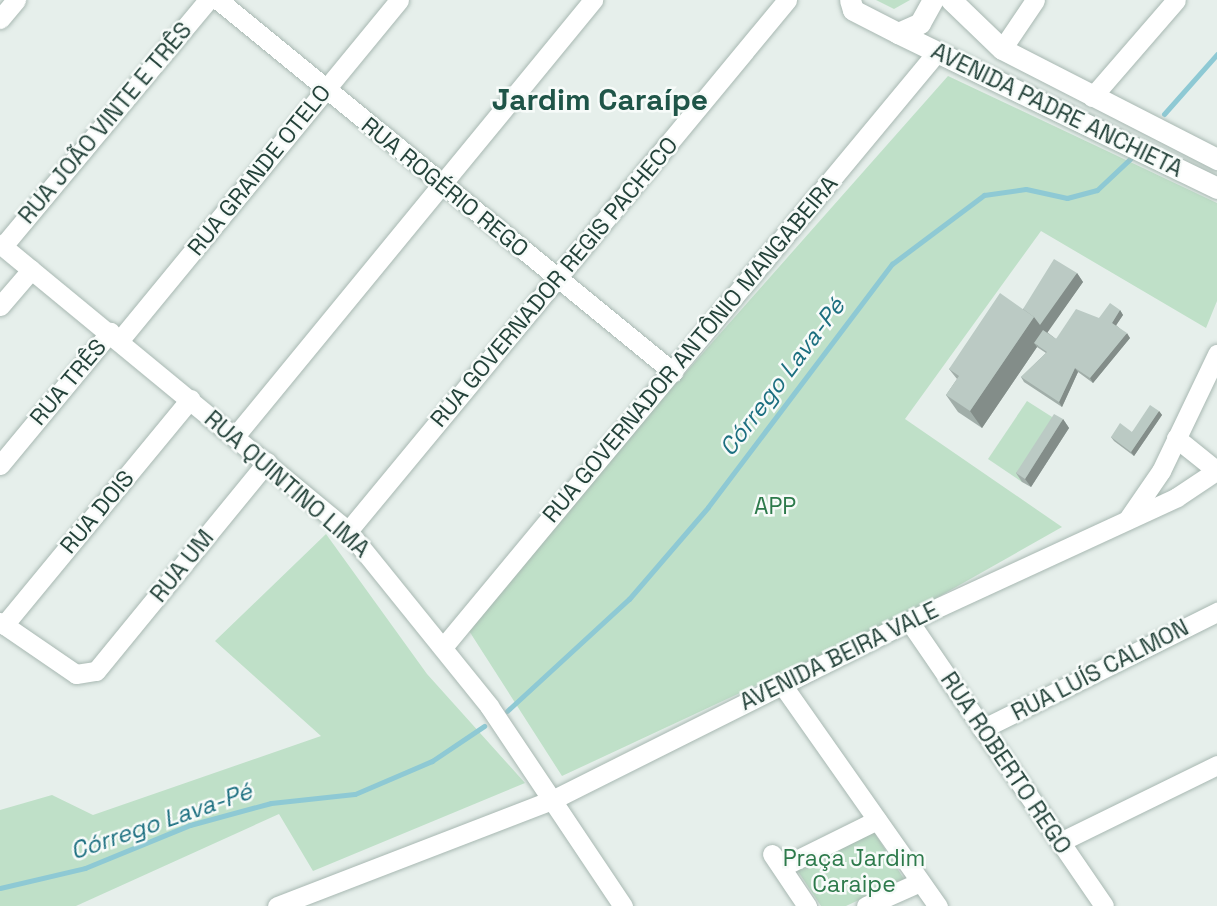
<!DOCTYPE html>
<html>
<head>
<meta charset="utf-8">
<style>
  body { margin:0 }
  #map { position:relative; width:1217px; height:906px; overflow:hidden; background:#e6efeb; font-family:"Space Grotesk",sans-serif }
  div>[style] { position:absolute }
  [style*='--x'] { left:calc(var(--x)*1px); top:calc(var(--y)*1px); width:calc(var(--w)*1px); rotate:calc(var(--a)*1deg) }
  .green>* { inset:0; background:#bfe0c8 }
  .stream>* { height:5px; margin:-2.5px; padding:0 2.5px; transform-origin:2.5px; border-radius:2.5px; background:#8ec9d4 }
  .roads { filter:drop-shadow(0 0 2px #a8b8b2) drop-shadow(0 0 2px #a8b8b2) }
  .street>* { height:19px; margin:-9.5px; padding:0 9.5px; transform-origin:9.5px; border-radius:9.5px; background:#fff }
  .secondary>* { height:21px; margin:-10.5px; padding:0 10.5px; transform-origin:10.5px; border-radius:10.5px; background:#fff }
  .wall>* { inset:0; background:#a1aea9 }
  .shaded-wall>* { inset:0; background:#838d89 }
  .building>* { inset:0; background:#bbcac4 }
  span { translate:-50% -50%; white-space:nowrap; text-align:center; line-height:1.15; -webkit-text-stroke:5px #f7fbf9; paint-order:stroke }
  .street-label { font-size:23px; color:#24423a }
  .park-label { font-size:23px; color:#2d7a4b }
  .water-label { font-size:24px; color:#1c6f80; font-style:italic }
  .district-label { font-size:30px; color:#1f5548; font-weight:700 }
</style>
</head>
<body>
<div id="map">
  <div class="green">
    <i style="clip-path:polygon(876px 0,910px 0,894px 9px)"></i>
    <i style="clip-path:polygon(948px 76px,1217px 203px,1217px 301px,1206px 328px,1041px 231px,905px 419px,1062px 527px,903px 617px,562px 776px,464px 623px)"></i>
    <i style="clip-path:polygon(1027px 401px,1060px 422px,1022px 482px,988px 459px)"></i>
    <i style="clip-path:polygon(326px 534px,427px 674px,525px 783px,313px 871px,279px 814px,76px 906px,0 906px,0 810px,52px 795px,93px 815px,321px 736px,215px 641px)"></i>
    <i style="clip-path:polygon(874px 832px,904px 879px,846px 906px,821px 906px,795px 867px)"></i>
  </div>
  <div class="stream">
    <i style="--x:1164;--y:114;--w:80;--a:-48.5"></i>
    <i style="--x:507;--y:711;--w:166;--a:-42.6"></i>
    <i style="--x:629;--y:599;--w:121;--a:-49.3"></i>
    <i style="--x:708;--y:507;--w:305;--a:-52.9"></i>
    <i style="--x:892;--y:264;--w:115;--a:-36.9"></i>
    <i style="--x:984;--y:195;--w:42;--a:-8.1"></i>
    <i style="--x:1026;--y:189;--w:42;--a:12.4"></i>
    <i style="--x:1067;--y:198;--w:31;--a:-15"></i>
    <i style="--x:1097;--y:190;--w:48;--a:-43.3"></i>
    <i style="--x:0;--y:888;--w:87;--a:-13.2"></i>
    <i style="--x:85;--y:868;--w:113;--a:-22.3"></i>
    <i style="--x:190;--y:825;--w:84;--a:-15.2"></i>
    <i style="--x:271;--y:803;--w:84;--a:-6.1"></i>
    <i style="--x:355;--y:794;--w:84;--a:-23.2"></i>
    <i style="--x:432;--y:761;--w:63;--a:-33.9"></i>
  </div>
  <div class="roads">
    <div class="street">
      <i style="--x:218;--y:0;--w:588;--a:39.27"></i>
      <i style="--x:0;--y:19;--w:25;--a:-50"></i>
      <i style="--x:1002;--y:49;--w:59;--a:-56"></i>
      <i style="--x:1092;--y:97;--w:128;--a:-49.1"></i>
      <i style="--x:0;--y:244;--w:451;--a:39.5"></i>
      <i style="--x:348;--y:531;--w:225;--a:51.1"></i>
      <i style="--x:489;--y:706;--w:241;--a:56.2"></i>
      <i style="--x:3;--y:246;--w:320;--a:-50.2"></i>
      <i style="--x:0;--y:306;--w:48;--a:-49.3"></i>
      <i style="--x:119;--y:341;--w:441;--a:-50.6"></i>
      <i style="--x:236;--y:435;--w:563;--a:-50.62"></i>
      <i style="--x:1176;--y:438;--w:53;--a:38.8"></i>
      <i style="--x:0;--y:465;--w:173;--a:-50.4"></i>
      <i style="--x:1128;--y:519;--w:58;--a:-55.5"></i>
      <i style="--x:1161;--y:471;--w:130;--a:-64.4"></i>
      <i style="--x:348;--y:531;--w:689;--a:-50.42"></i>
      <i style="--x:909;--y:621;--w:345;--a:55.6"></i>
      <i style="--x:0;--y:622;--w:92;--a:34.4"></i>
      <i style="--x:76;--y:674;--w:20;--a:-9"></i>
      <i style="--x:96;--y:671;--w:270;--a:-50.7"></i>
      <i style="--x:4;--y:625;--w:293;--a:-50.5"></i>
      <i style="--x:444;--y:646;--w:772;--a:-50.31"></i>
      <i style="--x:781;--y:683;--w:273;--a:54.9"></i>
      <i style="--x:982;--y:729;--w:263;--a:-26.5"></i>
      <i style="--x:1060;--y:842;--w:175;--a:-26.1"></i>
      <i style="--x:772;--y:854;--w:63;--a:56.1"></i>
      <i style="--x:782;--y:867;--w:106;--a:-26.3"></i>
      <i style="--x:277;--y:906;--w:297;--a:-21.1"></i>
      <i style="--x:554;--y:799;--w:397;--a:-26.6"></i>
      <i style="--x:909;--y:621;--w:295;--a:-24.8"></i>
      <i style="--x:1177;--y:497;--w:47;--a:-33.7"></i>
      <i style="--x:866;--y:906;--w:59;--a:-24"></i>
    </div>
    <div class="secondary">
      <i style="--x:850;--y:0;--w:10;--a:73"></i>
      <i style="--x:853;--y:10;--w:51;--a:27.1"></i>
      <i style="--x:898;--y:33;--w:355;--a:25.9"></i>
      <i style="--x:951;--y:0;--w:71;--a:43.9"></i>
      <i style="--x:1002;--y:49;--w:242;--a:27.1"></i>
      <i style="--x:898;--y:33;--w:24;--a:-24"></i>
      <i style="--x:920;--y:23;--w:26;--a:-61"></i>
    </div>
  </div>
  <div class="wall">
    <i style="clip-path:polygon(1077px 273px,1083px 282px,1047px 332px,1056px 339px,1099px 318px,1120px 310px,1123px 315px,1116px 325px,1130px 338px,1093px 383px,1078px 372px,1062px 407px,1024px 382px,1021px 377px,1046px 353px,1037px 347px,982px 428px,958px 412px,946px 395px,957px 379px,949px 369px,1023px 309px)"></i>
    <i style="clip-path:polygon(1159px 411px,1162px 415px,1134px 456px,1114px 441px,1111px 437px,1132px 432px)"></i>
    <i style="clip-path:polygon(1063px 419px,1069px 428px,1031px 487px,1022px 482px,1016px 473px)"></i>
  </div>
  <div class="shaded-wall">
    <i style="clip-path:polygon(1077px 273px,1083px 282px,1038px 346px,1034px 343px,1037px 347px,982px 428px,970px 411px,1034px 317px)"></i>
    <i style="clip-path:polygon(1120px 310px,1123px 315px,1115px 327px,1112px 323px)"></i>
    <i style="clip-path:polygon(1127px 333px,1130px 338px,1093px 383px,1090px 378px)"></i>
    <i style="clip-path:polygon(1075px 368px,1078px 372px,1062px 407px,1059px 402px)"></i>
    <i style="clip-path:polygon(1159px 411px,1162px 415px,1134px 456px,1131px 452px)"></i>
    <i style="clip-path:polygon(1063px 419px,1069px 428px,1031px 487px,1025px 479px)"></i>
  </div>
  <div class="building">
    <i style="clip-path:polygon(1054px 259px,1077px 273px,1040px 325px,1034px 317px,1023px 309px)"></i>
    <i style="clip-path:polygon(1000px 293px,1034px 317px,970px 411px,946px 395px,959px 376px,949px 369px)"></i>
    <i style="clip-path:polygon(1110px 303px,1120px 310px,1112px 323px,1127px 333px,1090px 378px,1075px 368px,1059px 402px,1021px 377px,1047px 352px,1034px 343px,1043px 330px,1056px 339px,1076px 309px,1099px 318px)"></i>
    <i style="clip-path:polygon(1150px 405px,1159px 411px,1131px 452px,1111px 437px,1120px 423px,1132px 432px)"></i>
    <i style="clip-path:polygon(1054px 414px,1063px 419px,1025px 479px,1016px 473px)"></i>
  </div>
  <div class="street-label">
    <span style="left:1057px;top:110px;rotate:26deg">AVENIDA PADRE ANCHIETA</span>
    <span style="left:105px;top:123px;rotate:-50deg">RUA JOÃO VINTE E TRÊS</span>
    <span style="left:259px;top:170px;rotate:-51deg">RUA GRANDE OTELO</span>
    <span style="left:445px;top:187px;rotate:39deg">RUA ROGÉRIO REGO</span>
    <span style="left:554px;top:282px;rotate:-50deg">RUA GOVERNADOR REGIS PACHECO</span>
    <span style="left:690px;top:349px;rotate:-50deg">RUA GOVERNADOR ANTÔNIO MANGABEIRA</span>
    <span style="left:68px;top:382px;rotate:-50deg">RUA TRÊS</span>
    <span style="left:287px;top:484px;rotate:41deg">RUA QUINTINO LIMA</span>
    <span style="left:97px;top:512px;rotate:-50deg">RUA DOIS</span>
    <span style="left:182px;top:566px;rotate:-51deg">RUA UM</span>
    <span style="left:839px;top:656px;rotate:-26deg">AVENIDA BEIRA VALE</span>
    <span style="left:1100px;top:670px;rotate:-27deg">RUA LUÍS CALMON</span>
    <span style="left:1006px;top:763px;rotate:56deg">RUA ROBERTO REGO</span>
  </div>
  <div class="park-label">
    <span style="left:775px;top:506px">APP</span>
    <span style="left:854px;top:871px">Praça Jardim<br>Caraipe</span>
  </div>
  <div class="water-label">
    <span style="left:782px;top:377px;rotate:-53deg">Córrego Lava-Pé</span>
    <span style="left:161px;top:821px;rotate:-19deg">Córrego Lava-Pé</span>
  </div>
  <div class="district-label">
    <span style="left:600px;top:100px">Jardim Caraípe</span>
  </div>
</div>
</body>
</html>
